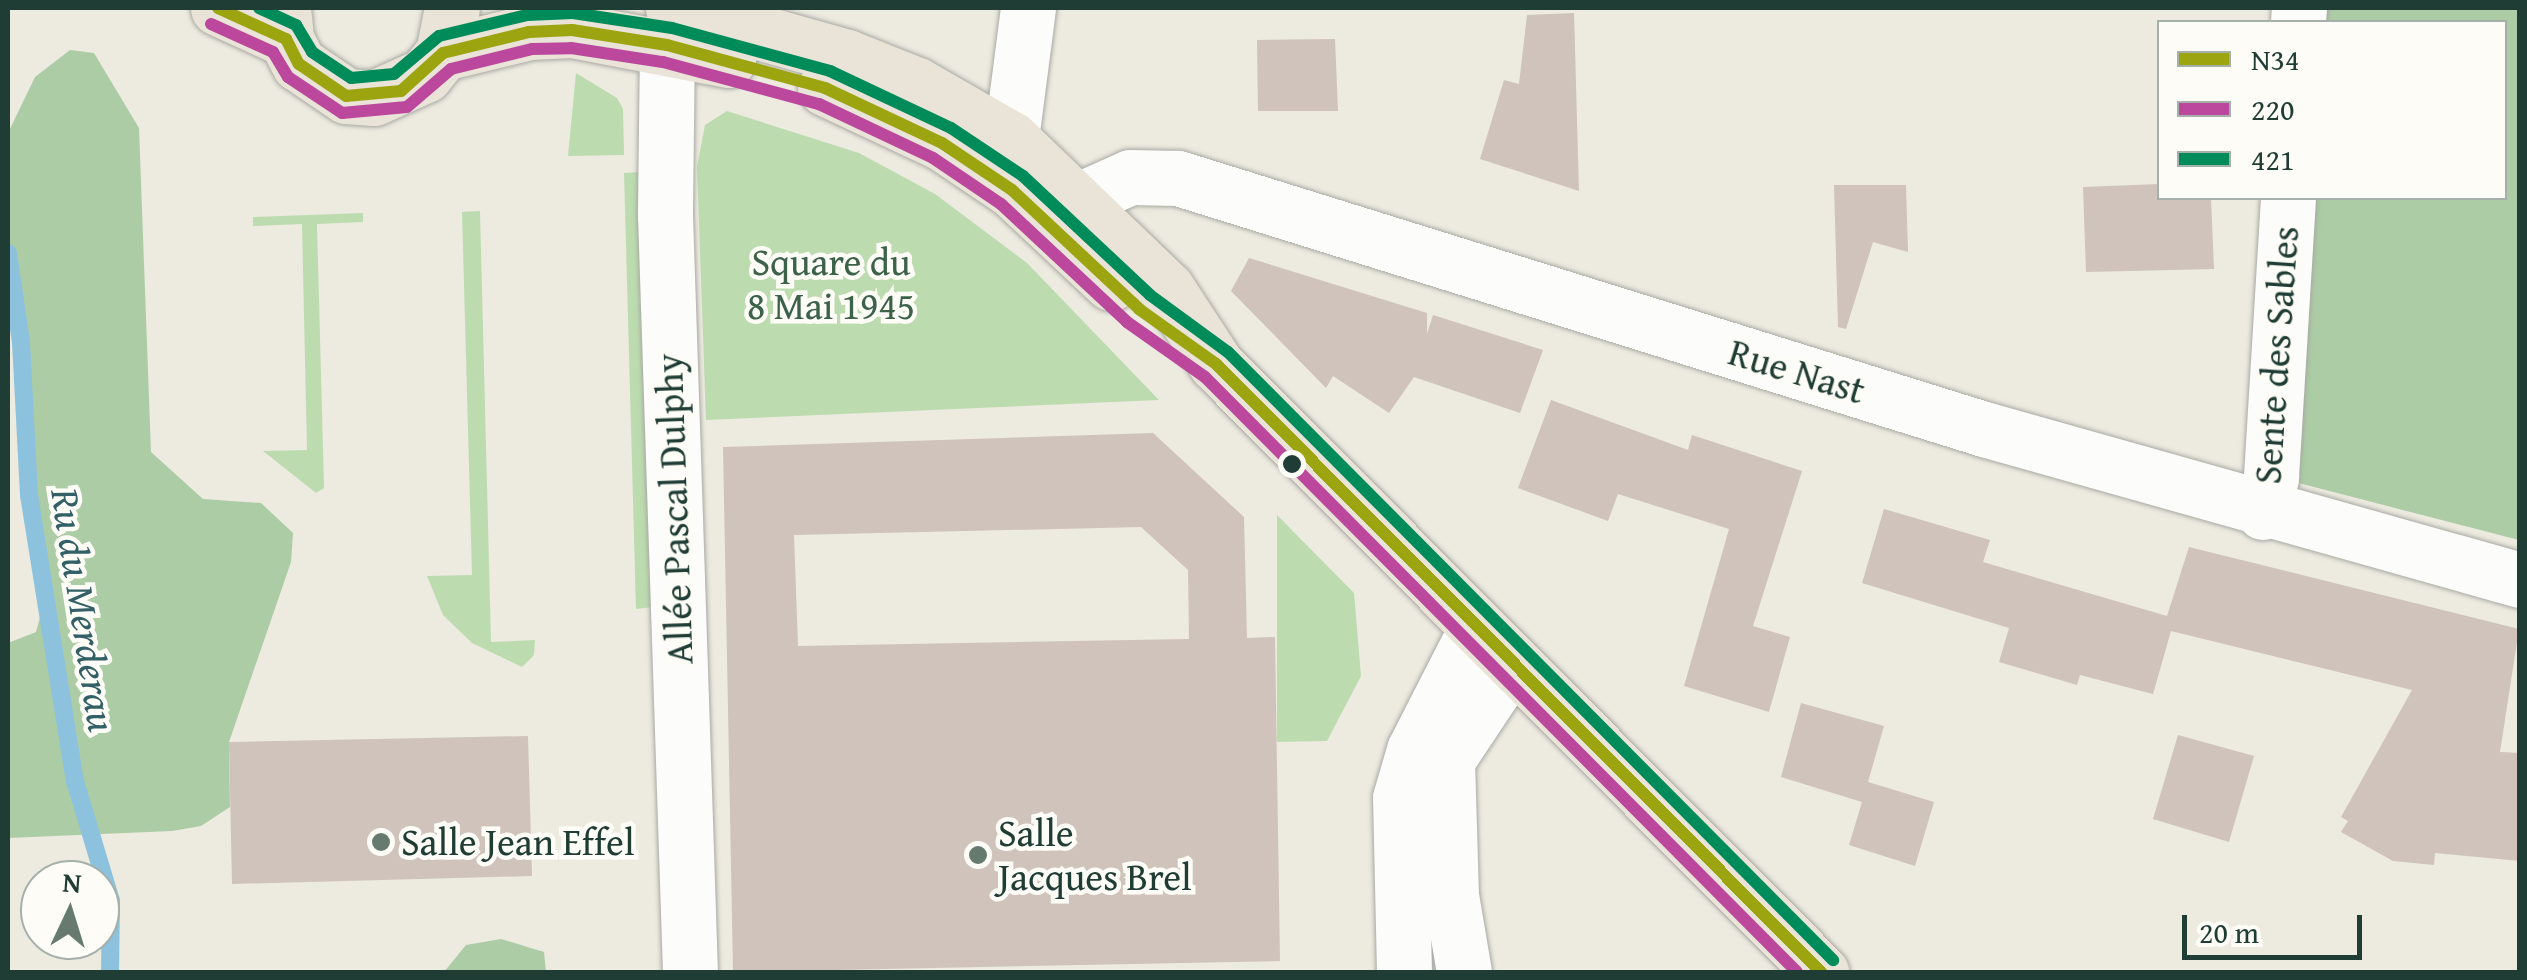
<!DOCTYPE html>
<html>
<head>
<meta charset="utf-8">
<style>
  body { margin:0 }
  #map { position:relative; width:2527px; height:980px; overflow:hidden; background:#edeae0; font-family:"Gentium Book Plus",serif }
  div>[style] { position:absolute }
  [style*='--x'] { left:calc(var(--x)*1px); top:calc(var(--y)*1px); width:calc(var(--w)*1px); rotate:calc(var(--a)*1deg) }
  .green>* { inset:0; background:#bcdcaf }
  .forest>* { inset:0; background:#accca5 }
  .stream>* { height:18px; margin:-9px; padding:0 9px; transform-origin:9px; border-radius:9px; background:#8cc2dd }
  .building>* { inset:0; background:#cfc3bb }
  .roads { filter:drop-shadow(0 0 2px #a8aaa3) drop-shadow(0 0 2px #a8aaa3) }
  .minor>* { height:55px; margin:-27.5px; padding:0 27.5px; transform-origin:27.5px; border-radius:27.5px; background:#fcfcfa }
  .major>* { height:55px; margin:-27.5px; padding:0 27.5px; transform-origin:27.5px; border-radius:27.5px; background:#eae3d7 }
  .bus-1>* { height:12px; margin:-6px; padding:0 6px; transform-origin:6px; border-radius:6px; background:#9ca510 }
  .bus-2>* { height:12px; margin:-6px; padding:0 6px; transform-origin:6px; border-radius:6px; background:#bb489d }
  .bus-3>* { height:12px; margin:-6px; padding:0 6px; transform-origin:6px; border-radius:6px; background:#008b5a }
  .dots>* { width:28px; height:28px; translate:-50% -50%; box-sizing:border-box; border:5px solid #fdfcf7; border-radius:50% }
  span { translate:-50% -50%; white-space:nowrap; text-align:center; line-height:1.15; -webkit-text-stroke:9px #fdfcf7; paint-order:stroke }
  .park-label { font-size:38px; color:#3c6249 }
  .street-label { font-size:38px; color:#1f3d34 }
  .poi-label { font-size:38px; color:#1f3d34 }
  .left { translate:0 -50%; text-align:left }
  .water-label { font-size:40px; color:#336066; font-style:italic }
  .frame { position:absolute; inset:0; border:10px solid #1f3d34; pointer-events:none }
  .legend { position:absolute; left:2157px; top:20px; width:350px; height:180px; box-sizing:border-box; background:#fdfcf7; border:2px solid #a4b0a9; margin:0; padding:12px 18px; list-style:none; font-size:30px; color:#1f3d34 }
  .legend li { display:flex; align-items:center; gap:20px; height:50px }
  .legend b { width:50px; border:2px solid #a4b0a9 }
  .north { position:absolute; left:20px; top:860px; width:100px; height:100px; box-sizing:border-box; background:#fdfcf7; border:2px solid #a4b0a9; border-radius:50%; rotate:4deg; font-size:28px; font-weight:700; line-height:40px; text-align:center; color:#1f3d34 }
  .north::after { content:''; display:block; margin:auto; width:35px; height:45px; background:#677a70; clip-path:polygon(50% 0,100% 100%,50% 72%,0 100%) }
  .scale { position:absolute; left:2182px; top:915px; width:180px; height:45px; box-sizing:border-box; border:5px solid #1f3d34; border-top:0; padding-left:12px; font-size:30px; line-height:35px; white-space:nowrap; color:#1f3d34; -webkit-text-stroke:8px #fdfcf7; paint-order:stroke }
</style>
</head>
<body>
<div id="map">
  <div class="green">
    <i style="clip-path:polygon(576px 73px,617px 98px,623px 109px,624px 155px,568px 156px)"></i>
    <i style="clip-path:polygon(727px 111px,859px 153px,935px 194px,1027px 263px,1159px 400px,706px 420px,697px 167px,705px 125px)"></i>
    <i style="clip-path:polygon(640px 172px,653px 607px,636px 609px,624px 173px)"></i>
    <i style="clip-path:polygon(480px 211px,491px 642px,535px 640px,534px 655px,522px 667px,472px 643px,443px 615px,427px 576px,472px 575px,462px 212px)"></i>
    <i style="clip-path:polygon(363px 213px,363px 222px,317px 224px,324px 488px,316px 493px,263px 451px,307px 450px,302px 224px,253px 226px,253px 217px)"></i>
    <i style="clip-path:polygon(1277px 515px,1354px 593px,1361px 676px,1327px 741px,1277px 742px)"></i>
  </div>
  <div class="forest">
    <i style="clip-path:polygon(2299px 8px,2519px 8px,2519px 540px,2271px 476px,2288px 198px,2504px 198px,2504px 22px,2298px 22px)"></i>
    <i style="clip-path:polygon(70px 50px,94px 53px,139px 128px,151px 452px,203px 499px,261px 503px,293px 533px,291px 562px,229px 742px,230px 807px,201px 826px,172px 831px,8px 838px,8px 643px,36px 632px,45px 599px,8px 253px,8px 133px,35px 77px)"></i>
    <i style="clip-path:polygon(501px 939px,544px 952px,546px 972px,444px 972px,466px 945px)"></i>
  </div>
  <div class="stream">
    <i style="--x:8;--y:253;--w:90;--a:81.7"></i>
    <i style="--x:21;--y:342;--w:153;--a:87"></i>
    <i style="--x:29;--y:495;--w:290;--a:80.9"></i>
    <i style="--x:75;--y:781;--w:125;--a:73.3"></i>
    <i style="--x:111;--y:901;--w:71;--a:90.8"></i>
  </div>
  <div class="building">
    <i style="clip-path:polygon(1574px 13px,1579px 191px,1480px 159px,1504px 80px,1519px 84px,1527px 15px)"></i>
    <i style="clip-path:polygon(1335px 39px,1338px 111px,1258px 111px,1257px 40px)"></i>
    <i style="clip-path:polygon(2160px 184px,2160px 198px,2211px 198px,2214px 269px,2086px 272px,2083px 187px)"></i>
    <i style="clip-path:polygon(1834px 185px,1906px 185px,1908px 252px,1873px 242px,1846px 329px,1838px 327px)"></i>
    <i style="clip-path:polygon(1249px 258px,1427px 313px,1427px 334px,1433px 315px,1543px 350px,1520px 413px,1414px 377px,1389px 413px,1333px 376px,1326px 388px,1231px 291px)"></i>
    <i style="clip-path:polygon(1551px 400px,1688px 450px,1692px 435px,1802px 471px,1753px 626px,1790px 637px,1769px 712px,1684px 686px,1729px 529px,1618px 494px,1608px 521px,1518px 488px)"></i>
    <i style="clip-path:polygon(evenodd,1153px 433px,1244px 517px,1247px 638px,1275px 637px,1280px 961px,733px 972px,723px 447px,1153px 433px,1141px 527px,1188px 570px,1189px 639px,798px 646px,794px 535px,1141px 527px)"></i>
    <i style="clip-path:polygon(1884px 509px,1990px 540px,1983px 562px,2167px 616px,2189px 547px,2519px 629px,2500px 752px,2520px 753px,2520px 861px,2435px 853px,2434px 865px,2393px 861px,2341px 832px,2348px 821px,2341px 817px,2412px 690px,2171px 631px,2153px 694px,2080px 675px,2077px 685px,1999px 662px,2009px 628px,1862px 583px)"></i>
    <i style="clip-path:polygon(1801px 703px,1884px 726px,1868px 782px,1934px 802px,1915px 866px,1849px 845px,1862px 802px,1781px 777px)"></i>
    <i style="clip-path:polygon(2178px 735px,2254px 756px,2229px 842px,2153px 819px)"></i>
    <i style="clip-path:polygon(528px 736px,532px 876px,232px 884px,229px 742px)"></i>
  </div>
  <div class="roads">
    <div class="minor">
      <i style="--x:2298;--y:22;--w:14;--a:-86"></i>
      <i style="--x:667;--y:45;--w:170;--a:90.7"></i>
      <i style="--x:665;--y:215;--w:757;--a:88.11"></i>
      <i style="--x:1011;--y:139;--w:132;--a:-82.6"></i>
      <i style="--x:1079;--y:200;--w:56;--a:-24.3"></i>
      <i style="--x:1130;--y:177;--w:48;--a:1.2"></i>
      <i style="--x:1178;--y:178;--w:844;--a:17.3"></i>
      <i style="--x:1984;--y:429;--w:557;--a:15.73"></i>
      <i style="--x:2263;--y:512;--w:37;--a:-77"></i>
      <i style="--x:2271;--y:476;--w:279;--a:-86.5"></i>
      <i style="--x:1404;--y:972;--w:174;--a:-91.3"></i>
      <i style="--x:1400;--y:798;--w:50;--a:-73.7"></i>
      <i style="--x:1414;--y:750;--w:138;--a:-62.9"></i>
      <i style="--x:1464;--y:972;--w:78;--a:-99.6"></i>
      <i style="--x:1451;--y:895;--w:135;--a:-91.7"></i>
      <i style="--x:1447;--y:760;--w:118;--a:-56.4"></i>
    </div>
    <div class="major">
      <i style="--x:218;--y:8;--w:75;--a:24.5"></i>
      <i style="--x:283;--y:8;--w:31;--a:84"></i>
      <i style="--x:286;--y:39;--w:28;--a:63"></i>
      <i style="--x:299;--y:64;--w:57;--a:34.2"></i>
      <i style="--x:346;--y:96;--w:28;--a:4"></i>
      <i style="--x:374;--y:98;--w:56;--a:-24.3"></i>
      <i style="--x:425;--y:75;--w:28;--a:-51"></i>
      <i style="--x:443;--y:53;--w:46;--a:-78.7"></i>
      <i style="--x:673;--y:8;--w:181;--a:15.7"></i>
      <i style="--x:847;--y:57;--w:75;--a:21.8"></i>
      <i style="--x:917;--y:85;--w:108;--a:29.9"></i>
      <i style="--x:1011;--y:139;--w:216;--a:43.9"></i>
      <i style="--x:1167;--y:289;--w:90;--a:56.8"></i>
      <i style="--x:1216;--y:364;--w:858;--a:45.14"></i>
      <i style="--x:443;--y:53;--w:89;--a:-13.7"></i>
      <i style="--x:529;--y:32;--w:43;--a:-2.7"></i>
      <i style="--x:572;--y:30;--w:159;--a:10.9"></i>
      <i style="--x:825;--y:88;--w:129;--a:25.2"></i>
      <i style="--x:942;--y:143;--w:84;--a:33.9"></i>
      <i style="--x:1012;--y:190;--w:136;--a:43.2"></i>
    </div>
  </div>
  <div class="bus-1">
    <i style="--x:218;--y:8;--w:75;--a:24.5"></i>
    <i style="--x:286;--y:39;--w:28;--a:63"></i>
    <i style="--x:299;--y:64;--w:57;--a:34.2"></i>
    <i style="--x:346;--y:96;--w:55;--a:-5.2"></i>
    <i style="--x:401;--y:91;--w:57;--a:-42.1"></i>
    <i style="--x:443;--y:53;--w:89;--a:-13.7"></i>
    <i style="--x:529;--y:32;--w:43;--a:-2.7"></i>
    <i style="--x:572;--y:30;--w:96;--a:9"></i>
    <i style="--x:667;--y:45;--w:164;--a:15.2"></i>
    <i style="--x:825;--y:88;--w:129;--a:25.2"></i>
    <i style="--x:942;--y:143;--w:84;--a:33.9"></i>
    <i style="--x:1012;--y:190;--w:174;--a:43.1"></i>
    <i style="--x:1139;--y:309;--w:95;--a:35.5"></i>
    <i style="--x:1216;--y:364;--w:858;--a:45.14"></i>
  </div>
  <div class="bus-2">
    <i style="--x:211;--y:24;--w:68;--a:24.3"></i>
    <i style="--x:273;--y:52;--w:29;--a:59"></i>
    <i style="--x:288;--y:77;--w:65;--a:33.7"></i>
    <i style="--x:342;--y:113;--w:65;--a:-5.3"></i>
    <i style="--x:407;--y:107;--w:58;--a:-40.8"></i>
    <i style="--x:451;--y:69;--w:83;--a:-13.9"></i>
    <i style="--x:532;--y:49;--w:39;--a:-1"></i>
    <i style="--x:571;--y:48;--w:93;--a:8.7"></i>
    <i style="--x:663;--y:62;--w:162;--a:15.1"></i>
    <i style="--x:819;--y:104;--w:126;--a:25.3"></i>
    <i style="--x:933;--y:158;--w:82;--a:34.1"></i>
    <i style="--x:1001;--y:204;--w:173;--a:43.1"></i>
    <i style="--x:1127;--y:322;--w:95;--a:35.2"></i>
    <i style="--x:1205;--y:377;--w:839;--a:45.14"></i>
  </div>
  <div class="bus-3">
    <i style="--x:259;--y:8;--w:41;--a:24.7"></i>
    <i style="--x:296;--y:25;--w:31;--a:59"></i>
    <i style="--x:312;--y:52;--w:47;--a:33.7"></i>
    <i style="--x:351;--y:78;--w:43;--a:-5.3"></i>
    <i style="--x:394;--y:74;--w:59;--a:-40.2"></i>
    <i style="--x:439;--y:36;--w:90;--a:-13.4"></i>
    <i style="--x:527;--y:15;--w:46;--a:-2.5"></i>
    <i style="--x:573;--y:13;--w:100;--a:8.6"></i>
    <i style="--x:672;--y:28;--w:164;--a:15.2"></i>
    <i style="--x:830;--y:71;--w:134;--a:25.2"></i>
    <i style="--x:951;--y:128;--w:87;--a:33.7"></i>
    <i style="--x:1023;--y:176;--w:174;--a:43.1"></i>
    <i style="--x:1150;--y:295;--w:97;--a:36.2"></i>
    <i style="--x:1228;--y:352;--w:858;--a:45.14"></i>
  </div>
  <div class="dots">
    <i style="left:1292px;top:464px;background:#1f3d34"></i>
    <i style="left:381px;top:842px;background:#677a70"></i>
    <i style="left:978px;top:855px;background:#677a70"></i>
  </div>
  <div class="park-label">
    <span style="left:831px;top:284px">Square du<br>8 Mai 1945</span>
  </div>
  <div class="street-label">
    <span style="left:2276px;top:355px;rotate:-86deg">Sente des Sables</span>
    <span style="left:1797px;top:371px;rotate:17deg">Rue Nast</span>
    <span style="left:674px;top:509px;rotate:-92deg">Allée Pascal Dulphy</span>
  </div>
  <div class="poi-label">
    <span class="left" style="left:998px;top:855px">Salle<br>Jacques Brel</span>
    <span class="left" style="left:401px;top:842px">Salle Jean Effel</span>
  </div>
  <div class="water-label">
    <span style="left:84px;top:610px;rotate:81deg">Ru du Merderau</span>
  </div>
  <div class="frame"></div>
  <ul class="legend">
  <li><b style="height:12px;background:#9ca510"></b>N34</li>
  <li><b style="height:12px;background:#bb489d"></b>220</li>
  <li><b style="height:12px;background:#008b5a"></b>421</li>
  </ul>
  <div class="north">N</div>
  <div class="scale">20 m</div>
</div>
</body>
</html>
